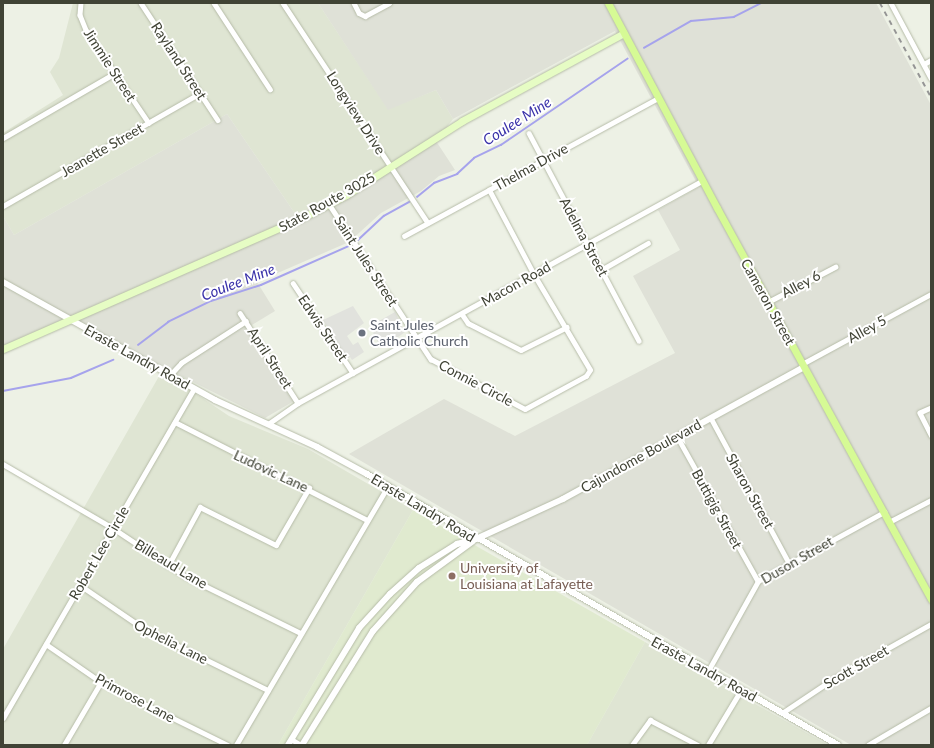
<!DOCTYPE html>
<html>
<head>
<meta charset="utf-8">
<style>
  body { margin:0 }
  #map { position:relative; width:934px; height:748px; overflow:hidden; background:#edf1e5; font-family:Lato,sans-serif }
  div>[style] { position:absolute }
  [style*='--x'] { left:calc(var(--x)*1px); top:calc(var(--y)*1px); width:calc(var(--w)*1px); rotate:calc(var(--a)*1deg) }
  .residential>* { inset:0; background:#dfe5d3 }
  .industrial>* { inset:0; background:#dfe1d7 }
  .education>* { inset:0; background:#e0eacf }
  .parking>* { inset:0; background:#e1e2dd }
  .stream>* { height:1.5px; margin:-0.75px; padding:0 0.75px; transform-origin:0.75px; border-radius:0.75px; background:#a6a3ec }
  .roads { filter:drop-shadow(0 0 1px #b6bca8) drop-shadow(0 0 1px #b6bca8) }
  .minor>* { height:4.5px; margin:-2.25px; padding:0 2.25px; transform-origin:2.25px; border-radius:2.25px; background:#fff }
  .tertiary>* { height:6px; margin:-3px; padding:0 3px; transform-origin:3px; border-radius:3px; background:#fff }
  .secondary>* { height:7px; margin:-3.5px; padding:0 3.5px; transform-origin:3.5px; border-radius:3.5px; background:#e6fcc4 }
  .primary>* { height:7px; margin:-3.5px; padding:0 3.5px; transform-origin:3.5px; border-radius:3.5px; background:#d6fa95 }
  .rail>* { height:1.5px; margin-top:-0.75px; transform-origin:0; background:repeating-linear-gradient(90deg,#949494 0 5px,transparent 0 10px) }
  .dots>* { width:11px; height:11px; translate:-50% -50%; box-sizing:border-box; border:2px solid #fff; border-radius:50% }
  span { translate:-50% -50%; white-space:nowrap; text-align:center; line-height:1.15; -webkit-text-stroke:4px #fff; paint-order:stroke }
  .street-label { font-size:14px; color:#404335 }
  .worship-label { font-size:14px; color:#5b616d }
  .left { translate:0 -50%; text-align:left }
  .education-label { font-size:14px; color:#785e54 }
  .water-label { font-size:15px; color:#3b33aa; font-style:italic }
  .frame { position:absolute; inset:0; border:4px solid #404335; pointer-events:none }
</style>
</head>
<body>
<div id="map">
  <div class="residential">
    <i style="clip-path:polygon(73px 3px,318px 3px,388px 109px,436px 90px,453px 119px,436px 141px,296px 215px,227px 114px,14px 235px,3px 216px,3px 133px,63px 95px,50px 72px,59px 58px)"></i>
    <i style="clip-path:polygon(162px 371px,229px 416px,308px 449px,413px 510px,278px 745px,3px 745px,3px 649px)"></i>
    <i style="clip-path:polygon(645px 642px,828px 745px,587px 745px)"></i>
  </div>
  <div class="industrial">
    <i style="clip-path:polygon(318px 3px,876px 3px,931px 105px,931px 745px,851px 745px,349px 454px,444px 399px,515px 436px,675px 353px,633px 276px,680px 250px,658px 210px,699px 187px,615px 31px,453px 119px,436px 90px,388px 110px)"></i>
    <i style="clip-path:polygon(227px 114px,296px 215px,436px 141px,455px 170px,439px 176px,421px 191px,381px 213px,349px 242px,257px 282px,275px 311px,247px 328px,294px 401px,265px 418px,71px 321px,3px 347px,3px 216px,14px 235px)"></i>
  </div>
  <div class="education">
    <i style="clip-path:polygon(413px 510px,645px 642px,587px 745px,278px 745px)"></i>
  </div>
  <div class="parking">
    <i style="clip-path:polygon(353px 306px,364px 323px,347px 336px,353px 345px,358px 342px,364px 352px,352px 360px,350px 357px,347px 359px,323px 320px)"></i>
    <i style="clip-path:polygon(395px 312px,405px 332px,390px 343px,387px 336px,378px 342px,373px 333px,382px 327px,379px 321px)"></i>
  </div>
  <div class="stream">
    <i style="--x:644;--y:48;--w:54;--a:-29.9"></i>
    <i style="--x:691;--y:21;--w:43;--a:-5.3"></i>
    <i style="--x:734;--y:17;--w:31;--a:-27"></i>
    <i style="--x:417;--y:197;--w:22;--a:-39"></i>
    <i style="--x:434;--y:183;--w:25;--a:-21"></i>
    <i style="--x:457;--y:174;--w:23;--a:-43"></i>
    <i style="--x:474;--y:158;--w:30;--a:-26"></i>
    <i style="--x:501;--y:145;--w:153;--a:-34.3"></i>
    <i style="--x:358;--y:240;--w:35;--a:-43"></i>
    <i style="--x:384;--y:216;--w:29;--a:-29"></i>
    <i style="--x:138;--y:345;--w:38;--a:-37"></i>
    <i style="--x:168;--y:322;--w:48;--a:-26"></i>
    <i style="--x:211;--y:301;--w:52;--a:-17.7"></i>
    <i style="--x:261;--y:285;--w:96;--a:-23.9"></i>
    <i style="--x:3;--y:391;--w:69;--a:-10.8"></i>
    <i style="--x:71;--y:378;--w:46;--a:-23.2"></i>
  </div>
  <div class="roads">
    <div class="minor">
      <i style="--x:81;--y:3;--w:12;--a:95"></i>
      <i style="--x:80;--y:15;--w:16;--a:68"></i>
      <i style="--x:86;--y:30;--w:112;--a:55.9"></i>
      <i style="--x:141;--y:3;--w:140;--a:56.7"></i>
      <i style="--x:214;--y:3;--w:103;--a:56.9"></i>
      <i style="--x:283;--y:3;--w:263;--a:56.6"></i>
      <i style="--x:354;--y:3;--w:11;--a:63"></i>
      <i style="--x:359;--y:13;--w:7;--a:27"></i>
      <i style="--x:365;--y:16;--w:27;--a:-28"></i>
      <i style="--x:891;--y:3;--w:85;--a:61.9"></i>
      <i style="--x:924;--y:64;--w:8;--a:-30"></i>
      <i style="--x:529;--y:133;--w:235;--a:62.1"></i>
      <i style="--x:3;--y:138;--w:129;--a:-30.1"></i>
      <i style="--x:329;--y:204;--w:186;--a:56.7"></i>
      <i style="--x:431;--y:359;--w:106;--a:28"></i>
      <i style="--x:525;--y:409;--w:69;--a:-28.4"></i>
      <i style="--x:586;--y:376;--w:7;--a:-56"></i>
      <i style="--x:590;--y:370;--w:110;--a:-120.5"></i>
      <i style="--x:534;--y:275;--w:96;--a:-117.9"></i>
      <i style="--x:3;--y:206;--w:227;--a:-29.8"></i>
      <i style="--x:404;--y:236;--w:289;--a:-28.5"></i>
      <i style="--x:601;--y:270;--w:54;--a:-29.9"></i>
      <i style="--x:293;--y:283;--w:108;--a:56.3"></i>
      <i style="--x:768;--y:302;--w:76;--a:-27.6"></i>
      <i style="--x:240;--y:313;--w:107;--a:57.2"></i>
      <i style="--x:462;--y:314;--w:11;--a:56"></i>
      <i style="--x:468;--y:323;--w:59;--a:27"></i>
      <i style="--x:521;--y:350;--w:51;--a:-26.6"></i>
      <i style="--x:802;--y:364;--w:147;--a:-28.5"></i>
      <i style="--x:170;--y:375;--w:16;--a:-47"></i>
      <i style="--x:181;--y:363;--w:77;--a:-32.9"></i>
      <i style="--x:931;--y:408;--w:12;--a:156"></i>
      <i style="--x:920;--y:413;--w:25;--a:63"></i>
      <i style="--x:711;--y:418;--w:165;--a:61.7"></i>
      <i style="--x:175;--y:422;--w:216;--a:27"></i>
      <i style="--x:268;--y:424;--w:37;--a:-35"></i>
      <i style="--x:298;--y:403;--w:461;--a:-28.8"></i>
      <i style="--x:677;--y:436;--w:166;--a:60.8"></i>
      <i style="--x:3;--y:464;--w:127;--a:30.2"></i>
      <i style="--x:113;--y:528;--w:87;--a:33.7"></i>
      <i style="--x:185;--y:576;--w:129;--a:26.2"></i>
      <i style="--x:889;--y:522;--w:47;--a:-27.6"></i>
      <i style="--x:168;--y:566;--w:67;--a:-61.5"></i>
      <i style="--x:200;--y:507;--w:85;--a:26.6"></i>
      <i style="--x:276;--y:545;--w:66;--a:-59.9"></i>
      <i style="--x:80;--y:585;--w:80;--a:34.3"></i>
      <i style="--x:146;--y:630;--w:136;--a:26.2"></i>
      <i style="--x:46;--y:644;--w:70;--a:34.6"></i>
      <i style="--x:104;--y:684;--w:138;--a:26.2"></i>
      <i style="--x:708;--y:671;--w:103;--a:-60.9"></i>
      <i style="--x:758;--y:581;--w:144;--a:-28.7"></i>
      <i style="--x:782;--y:713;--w:61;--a:-33.7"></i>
      <i style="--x:833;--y:679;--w:112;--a:-29.3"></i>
      <i style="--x:3;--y:718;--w:380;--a:-59.9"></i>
      <i style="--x:291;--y:739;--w:12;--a:31"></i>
      <i style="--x:64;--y:745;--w:73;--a:-59.6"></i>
      <i style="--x:236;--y:745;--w:300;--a:-59.6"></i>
      <i style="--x:632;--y:745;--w:31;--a:-54"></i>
      <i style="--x:650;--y:720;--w:54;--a:27.5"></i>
      <i style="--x:708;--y:745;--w:64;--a:-59"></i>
      <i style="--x:868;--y:745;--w:73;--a:-30.4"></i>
    </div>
    <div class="tertiary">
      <i style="--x:3;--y:282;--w:243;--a:29.1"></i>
      <i style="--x:215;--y:400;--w:112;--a:24.7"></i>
      <i style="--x:317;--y:447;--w:57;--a:28.4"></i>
      <i style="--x:367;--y:474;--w:543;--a:29.91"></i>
      <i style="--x:288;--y:745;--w:137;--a:-58.7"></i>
      <i style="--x:359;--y:628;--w:46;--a:-47.6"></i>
      <i style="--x:390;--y:594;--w:39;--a:-42"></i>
      <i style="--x:419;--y:568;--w:45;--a:-32.3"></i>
      <i style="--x:457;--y:544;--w:20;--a:-15"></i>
      <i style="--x:476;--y:539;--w:96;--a:-24.7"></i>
      <i style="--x:563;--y:499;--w:275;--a:-28.7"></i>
      <i style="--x:302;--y:745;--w:134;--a:-58.1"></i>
      <i style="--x:373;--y:631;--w:66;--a:-48.1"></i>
      <i style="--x:417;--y:582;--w:69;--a:-36.2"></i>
    </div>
    <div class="secondary">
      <i style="--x:3;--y:349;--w:326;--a:-23.7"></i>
      <i style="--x:302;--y:218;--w:50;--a:-27.6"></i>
      <i style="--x:346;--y:195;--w:138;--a:-32.5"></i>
      <i style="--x:462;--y:121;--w:184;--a:-28.5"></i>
    </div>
    <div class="primary">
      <i style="--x:608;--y:3;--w:232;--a:62"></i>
      <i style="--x:717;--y:208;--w:446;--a:61.3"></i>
    </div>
  </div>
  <div class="rail">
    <i style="--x:880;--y:3;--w:107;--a:61.5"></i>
  </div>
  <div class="dots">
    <i style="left:362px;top:333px;background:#6b7280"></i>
    <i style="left:452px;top:576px;background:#8d6e63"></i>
  </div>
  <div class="street-label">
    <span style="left:179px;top:61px;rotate:57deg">Rayland Street</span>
    <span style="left:110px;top:65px;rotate:57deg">Jimmie Street</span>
    <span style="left:356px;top:113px;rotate:57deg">Longview Drive</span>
    <span style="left:102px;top:150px;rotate:-30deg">Jeanette Street</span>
    <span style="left:531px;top:167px;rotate:-29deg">Thelma Drive</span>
    <span style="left:327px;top:202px;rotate:-29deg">State Route 3025</span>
    <span style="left:584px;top:237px;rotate:62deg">Adelma Street</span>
    <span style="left:366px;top:261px;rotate:57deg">Saint Jules Street</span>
    <span style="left:516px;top:284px;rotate:-29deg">Macon Road</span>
    <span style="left:801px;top:284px;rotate:-28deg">Alley 6</span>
    <span style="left:768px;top:302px;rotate:61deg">Cameron Street</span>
    <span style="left:323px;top:328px;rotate:56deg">Edwis Street</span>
    <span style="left:867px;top:329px;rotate:-29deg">Alley 5</span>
    <span style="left:137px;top:357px;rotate:29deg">Eraste Landry Road</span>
    <span style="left:270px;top:358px;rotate:57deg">April Street</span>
    <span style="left:476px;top:383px;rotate:28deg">Connie Circle</span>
    <span style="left:641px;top:456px;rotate:-29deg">Cajundome Boulevard</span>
    <span style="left:271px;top:471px;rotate:25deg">Ludovic Lane</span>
    <span style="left:750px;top:491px;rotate:61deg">Sharon Street</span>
    <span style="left:423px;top:508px;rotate:31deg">Eraste Landry Road</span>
    <span style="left:717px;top:509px;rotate:61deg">Buttigig Street</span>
    <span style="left:99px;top:553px;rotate:-60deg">Robert Lee Circle</span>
    <span style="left:797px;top:560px;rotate:-30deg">Duson Street</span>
    <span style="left:171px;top:564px;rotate:31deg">Billeaud Lane</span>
    <span style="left:171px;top:642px;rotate:27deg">Ophelia Lane</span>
    <span style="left:856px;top:667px;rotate:-30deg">Scott Street</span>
    <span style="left:704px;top:669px;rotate:29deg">Eraste Landry Road</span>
    <span style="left:135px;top:698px;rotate:28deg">Primrose Lane</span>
  </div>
  <div class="worship-label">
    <span class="left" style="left:370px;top:333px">Saint Jules<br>Catholic Church</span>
  </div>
  <div class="education-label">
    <span class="left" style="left:460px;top:576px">University of<br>Louisiana at Lafayette</span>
  </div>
  <div class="water-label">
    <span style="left:517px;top:121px;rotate:-32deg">Coulee Mine</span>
    <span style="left:238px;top:282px;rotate:-21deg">Coulee Mine</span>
  </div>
  <div class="frame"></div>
</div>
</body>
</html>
